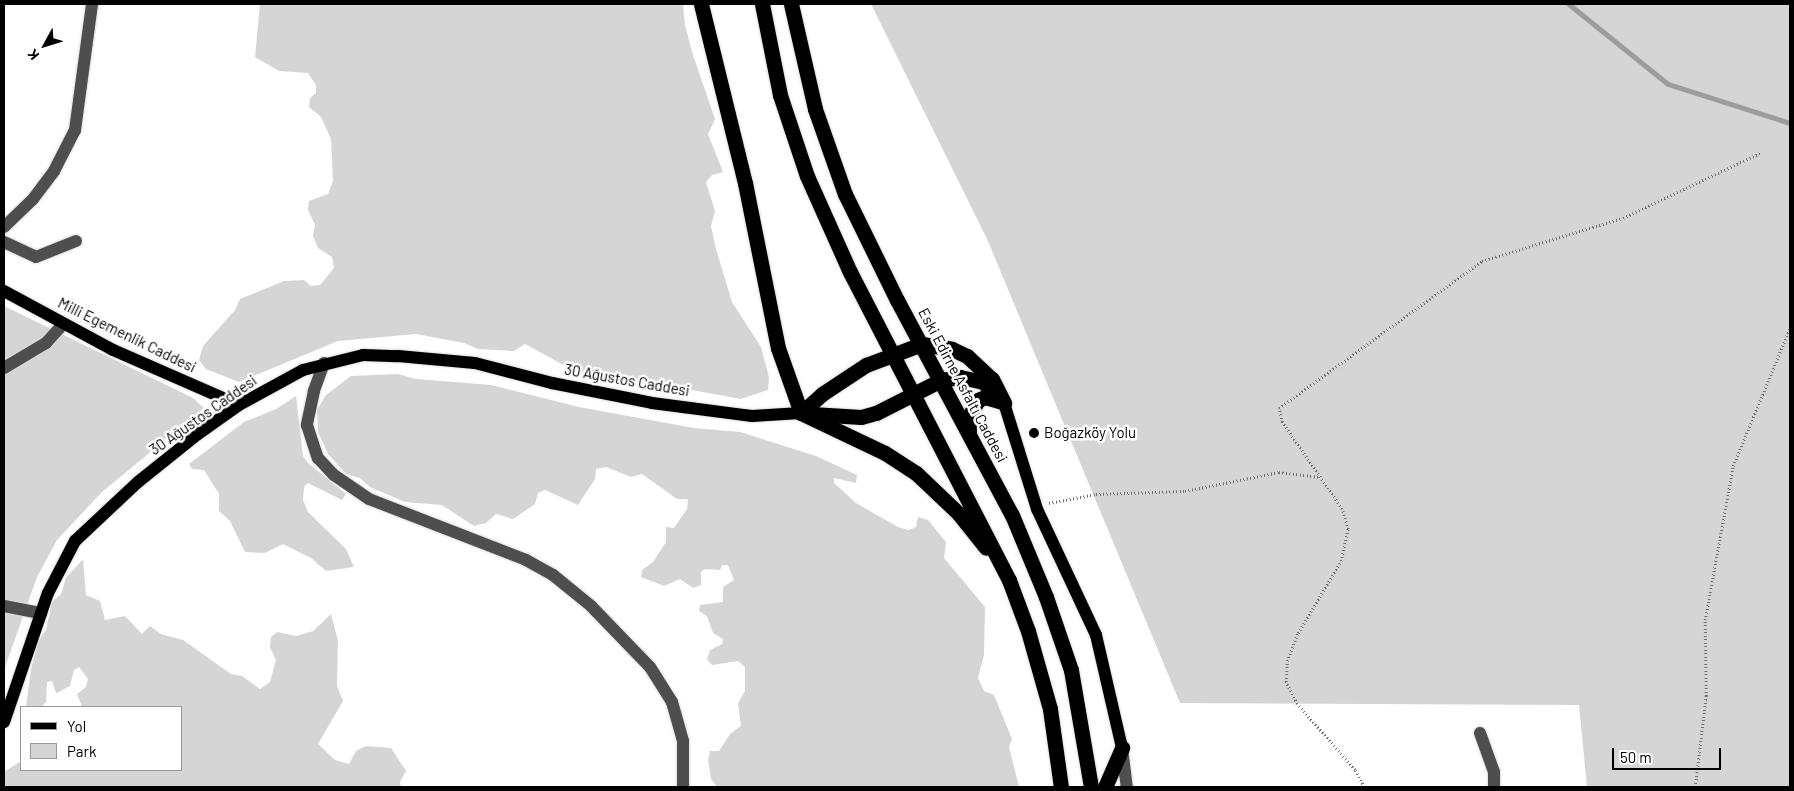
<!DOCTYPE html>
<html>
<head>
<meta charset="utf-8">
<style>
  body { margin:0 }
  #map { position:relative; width:1794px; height:791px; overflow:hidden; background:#fff; font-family:Barlow,sans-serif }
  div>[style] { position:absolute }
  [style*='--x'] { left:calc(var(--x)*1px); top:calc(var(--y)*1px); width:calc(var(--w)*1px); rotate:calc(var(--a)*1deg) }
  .green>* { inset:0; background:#d5d5d5 }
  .stream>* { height:4.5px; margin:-2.25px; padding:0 2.25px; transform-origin:2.25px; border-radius:2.25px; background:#9c9c9c }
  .path>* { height:2.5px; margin-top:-1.25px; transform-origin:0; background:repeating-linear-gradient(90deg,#707070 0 1px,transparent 0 3.5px) }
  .roads { filter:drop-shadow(0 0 1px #dbdbdb) drop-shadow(0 0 1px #dbdbdb) }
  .minor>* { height:12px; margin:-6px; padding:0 6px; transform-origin:6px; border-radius:6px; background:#4e4e4e }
  .major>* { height:12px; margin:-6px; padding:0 6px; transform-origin:6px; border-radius:6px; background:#000 }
  .highway>* { height:15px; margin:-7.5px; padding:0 7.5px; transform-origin:7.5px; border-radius:7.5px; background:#000 }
  .dots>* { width:14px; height:14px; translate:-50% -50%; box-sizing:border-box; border:2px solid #fff; border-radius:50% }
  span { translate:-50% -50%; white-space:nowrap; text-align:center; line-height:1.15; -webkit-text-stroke:5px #fff; paint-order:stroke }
  .street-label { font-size:15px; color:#000 }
  .poi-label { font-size:15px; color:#000 }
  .left { translate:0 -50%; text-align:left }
  .frame { position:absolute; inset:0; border:5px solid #000; pointer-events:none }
  .legend { position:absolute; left:20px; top:706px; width:162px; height:65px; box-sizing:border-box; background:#fff; border:1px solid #999; margin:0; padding:6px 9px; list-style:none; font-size:15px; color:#000 }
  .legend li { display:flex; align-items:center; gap:10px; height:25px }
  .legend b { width:25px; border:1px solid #999 }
  .north { position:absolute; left:20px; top:20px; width:50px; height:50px; -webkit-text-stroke:4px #fff; paint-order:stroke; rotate:231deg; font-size:14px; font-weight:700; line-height:20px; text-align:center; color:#000 }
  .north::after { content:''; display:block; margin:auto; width:18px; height:22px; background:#000; clip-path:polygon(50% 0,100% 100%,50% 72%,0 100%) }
  .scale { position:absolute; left:1612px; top:748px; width:109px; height:22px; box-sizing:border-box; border:2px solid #000; border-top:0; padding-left:6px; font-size:15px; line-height:18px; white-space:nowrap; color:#000; -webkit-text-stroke:4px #fff; paint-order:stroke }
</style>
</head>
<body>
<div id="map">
  <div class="green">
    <i style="clip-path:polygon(260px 4px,683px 4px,685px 25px,693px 55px,715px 119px,708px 134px,723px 172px,712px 175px,706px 182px,715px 211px,711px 226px,716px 249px,732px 302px,761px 347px,769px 377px,768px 390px,741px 399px,659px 384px,593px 377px,580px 374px,525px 344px,514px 351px,478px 349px,464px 343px,416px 334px,338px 341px,239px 382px,206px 369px,199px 360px,203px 346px,235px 310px,240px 299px,284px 281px,304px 280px,311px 286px,320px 285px,334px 268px,332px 257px,318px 248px,313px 236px,315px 225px,308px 210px,309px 201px,328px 194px,333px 181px,331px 139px,321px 117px,309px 107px,310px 98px,316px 93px,316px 85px,308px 73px,279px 71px,255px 57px)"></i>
    <i style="clip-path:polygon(871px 4px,1790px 4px,1790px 787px,1587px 787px,1579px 705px,1180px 703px,987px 239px)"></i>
    <i style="clip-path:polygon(4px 306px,193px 398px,204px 408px,102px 492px,57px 540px,37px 577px,4px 670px)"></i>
    <i style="clip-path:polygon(398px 374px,416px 379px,491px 385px,579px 407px,694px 428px,740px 432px,816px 456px,857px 475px,856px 483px,834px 478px,834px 483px,856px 503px,898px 527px,909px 530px,916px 527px,918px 517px,928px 520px,946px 542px,944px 558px,985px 607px,984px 655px,978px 678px,984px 691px,994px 695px,1012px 739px,1009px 747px,1019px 787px,717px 787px,711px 779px,708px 760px,710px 751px,719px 751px,730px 734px,741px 726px,738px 703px,745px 691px,745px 667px,738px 661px,712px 665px,707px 659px,710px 650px,722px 644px,723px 639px,713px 633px,707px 616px,699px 611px,700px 605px,723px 602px,723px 587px,734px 580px,728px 565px,722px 565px,720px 570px,705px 569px,701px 572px,701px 585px,693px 588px,680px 579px,664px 586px,641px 577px,642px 570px,653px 562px,666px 542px,666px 527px,674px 528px,687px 509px,688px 499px,677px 499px,642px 474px,631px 477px,606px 467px,596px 469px,595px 479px,578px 505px,545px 490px,538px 493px,535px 504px,513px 519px,496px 514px,486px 523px,474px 526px,442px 505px,405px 502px,370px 487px,360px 478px,346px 474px,328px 454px,318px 432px,317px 410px,326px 395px,351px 376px)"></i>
    <i style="clip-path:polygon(296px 396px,303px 456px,308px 463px,346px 494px,342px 500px,308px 483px,304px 487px,303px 500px,308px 512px,346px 549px,354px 567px,326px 571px,311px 558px,283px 544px,265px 553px,245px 552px,230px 521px,219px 511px,219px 494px,204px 470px,192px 469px,189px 464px,244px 422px,276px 409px)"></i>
    <i style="clip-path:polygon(83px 559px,86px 595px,100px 601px,105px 620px,125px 616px,142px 634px,150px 626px,161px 634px,183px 640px,231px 674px,242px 676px,260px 689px,270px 682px,276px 660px,270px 647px,271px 637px,277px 632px,296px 636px,313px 631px,331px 614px,338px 641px,337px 686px,343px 701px,318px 744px,335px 760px,349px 764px,356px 751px,366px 746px,391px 748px,406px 771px,400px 782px,401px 787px,4px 787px,4px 772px,21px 761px,21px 770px,181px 770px,181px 707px,82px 707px,77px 694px,86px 687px,88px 679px,79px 667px,74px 670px,70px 686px,59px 692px,56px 693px,52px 681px,47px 682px,46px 702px,41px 707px,26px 707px,31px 669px,38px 642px,46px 630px,52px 602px,61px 594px,66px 578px)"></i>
  </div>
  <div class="stream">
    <i style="--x:1569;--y:4;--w:127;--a:38.9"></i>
    <i style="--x:1668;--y:84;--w:128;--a:17.7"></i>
  </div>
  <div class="path">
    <i style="--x:1049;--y:503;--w:48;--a:-10.8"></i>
    <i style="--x:1096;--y:494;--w:89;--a:-1.9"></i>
    <i style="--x:1185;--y:491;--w:96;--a:-11.4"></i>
    <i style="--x:1279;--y:472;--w:41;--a:7"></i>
    <i style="--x:1364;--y:787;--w:19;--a:-118"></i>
    <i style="--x:1355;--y:770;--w:88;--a:-131.3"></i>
    <i style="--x:1297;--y:704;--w:25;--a:-117"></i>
    <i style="--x:1286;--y:682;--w:21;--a:-87"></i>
    <i style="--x:1287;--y:661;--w:30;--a:-69"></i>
    <i style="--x:1298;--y:633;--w:84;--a:-59.2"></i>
    <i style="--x:1341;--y:561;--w:33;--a:-78"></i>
    <i style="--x:1348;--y:529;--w:21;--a:-107"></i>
    <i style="--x:1342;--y:509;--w:106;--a:-124.6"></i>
    <i style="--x:1282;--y:422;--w:14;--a:-102"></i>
    <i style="--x:1279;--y:408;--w:251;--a:-35.9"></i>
    <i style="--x:1482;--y:261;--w:147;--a:-17"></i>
    <i style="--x:1623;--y:218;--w:152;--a:-25.4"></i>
    <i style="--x:1695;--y:787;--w:92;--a:-83.1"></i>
    <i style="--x:1706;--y:696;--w:76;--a:-90.8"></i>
    <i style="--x:1705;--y:620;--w:157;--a:-79.7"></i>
    <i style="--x:1733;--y:466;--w:149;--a:-67.6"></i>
  </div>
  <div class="roads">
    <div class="minor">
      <i style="--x:4;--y:227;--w:40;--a:-44"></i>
      <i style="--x:33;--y:199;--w:35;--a:-53"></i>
      <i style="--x:54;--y:171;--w:46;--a:-62.9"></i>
      <i style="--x:75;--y:130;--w:127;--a:-82.3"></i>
      <i style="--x:4;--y:242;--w:35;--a:25"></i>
      <i style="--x:36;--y:257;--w:43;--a:-21.8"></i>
      <i style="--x:324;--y:363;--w:30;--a:110"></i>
      <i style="--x:314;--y:391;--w:35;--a:102"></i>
      <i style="--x:307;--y:425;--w:35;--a:72"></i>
      <i style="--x:318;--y:458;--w:23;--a:47"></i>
      <i style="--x:334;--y:475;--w:42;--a:34.4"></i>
      <i style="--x:369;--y:499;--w:168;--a:21.2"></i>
      <i style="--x:526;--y:560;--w:31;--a:29"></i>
      <i style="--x:553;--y:575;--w:49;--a:39.2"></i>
      <i style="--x:591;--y:606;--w:85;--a:46"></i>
      <i style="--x:650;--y:667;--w:41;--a:57.8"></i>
      <i style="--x:672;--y:702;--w:41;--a:74.2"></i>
      <i style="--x:683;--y:741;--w:46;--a:90"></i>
      <i style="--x:4;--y:368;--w:49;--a:-30.8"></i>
      <i style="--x:46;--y:343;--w:25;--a:-48"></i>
      <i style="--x:4;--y:606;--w:38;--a:11"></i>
      <i style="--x:1480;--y:733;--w:41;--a:70.3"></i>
      <i style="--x:1494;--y:772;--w:15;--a:90"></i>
      <i style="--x:1122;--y:748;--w:39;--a:83"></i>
    </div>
    <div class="major">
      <i style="--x:4;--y:291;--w:124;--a:28.4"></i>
      <i style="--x:113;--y:350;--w:137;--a:23.6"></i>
      <i style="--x:1004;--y:403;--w:111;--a:72.7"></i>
      <i style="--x:1037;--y:509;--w:139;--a:64.9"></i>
      <i style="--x:1096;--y:635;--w:116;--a:77"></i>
      <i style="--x:4;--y:722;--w:136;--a:-71.2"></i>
      <i style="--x:48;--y:593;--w:59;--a:-62.6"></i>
      <i style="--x:75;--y:541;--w:86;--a:-43.1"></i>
      <i style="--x:138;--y:482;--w:77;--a:-38.7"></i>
      <i style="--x:198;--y:434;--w:50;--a:-35.3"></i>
      <i style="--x:239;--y:405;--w:73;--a:-28.7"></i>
      <i style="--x:303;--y:370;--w:62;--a:-14"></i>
      <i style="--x:363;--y:355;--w:35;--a:2"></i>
      <i style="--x:398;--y:356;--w:77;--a:5.2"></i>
      <i style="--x:475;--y:363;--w:80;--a:14.6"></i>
      <i style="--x:552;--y:383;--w:102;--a:11.3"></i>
      <i style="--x:652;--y:403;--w:101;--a:7.4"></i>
      <i style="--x:752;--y:416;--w:49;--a:-3.5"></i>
    </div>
    <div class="highway">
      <i style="--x:701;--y:4;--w:184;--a:76.2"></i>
      <i style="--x:745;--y:183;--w:168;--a:78.7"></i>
      <i style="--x:778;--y:348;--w:69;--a:70.5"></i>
      <i style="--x:801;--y:413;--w:93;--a:25.5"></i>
      <i style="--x:885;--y:453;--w:37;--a:33"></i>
      <i style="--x:916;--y:473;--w:59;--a:43.6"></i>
      <i style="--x:959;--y:514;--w:43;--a:51.5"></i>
      <i style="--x:762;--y:4;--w:93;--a:78.8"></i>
      <i style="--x:780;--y:95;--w:85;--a:71.6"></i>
      <i style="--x:807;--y:176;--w:105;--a:65.9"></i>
      <i style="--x:850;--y:272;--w:347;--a:62.7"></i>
      <i style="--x:1009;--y:580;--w:54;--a:69.6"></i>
      <i style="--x:1028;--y:631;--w:81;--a:74.2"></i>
      <i style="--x:1050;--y:709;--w:79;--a:82"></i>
      <i style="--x:791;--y:4;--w:108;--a:77.1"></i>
      <i style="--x:815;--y:109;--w:90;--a:70.6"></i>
      <i style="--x:845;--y:194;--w:118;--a:63.9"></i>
      <i style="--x:897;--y:300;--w:244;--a:61.9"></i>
      <i style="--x:1012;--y:515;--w:89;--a:67.5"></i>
      <i style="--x:1046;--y:597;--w:77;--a:71.1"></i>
      <i style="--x:1071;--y:670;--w:119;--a:80.3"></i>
      <i style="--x:801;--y:413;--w:28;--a:-42"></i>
      <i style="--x:822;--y:394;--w:53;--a:-33.4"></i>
      <i style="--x:866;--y:365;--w:60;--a:-20.6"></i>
      <i style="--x:922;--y:344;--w:30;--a:9"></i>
      <i style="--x:952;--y:349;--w:17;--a:25"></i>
      <i style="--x:967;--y:356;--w:34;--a:43"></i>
      <i style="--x:992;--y:379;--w:27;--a:63"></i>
      <i style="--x:812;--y:414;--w:49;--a:3.5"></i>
      <i style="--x:861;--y:417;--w:16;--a:-15"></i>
      <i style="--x:876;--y:413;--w:73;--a:-26.9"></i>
      <i style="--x:941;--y:380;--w:19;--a:-9"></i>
      <i style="--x:960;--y:377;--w:24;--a:12"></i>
      <i style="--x:983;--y:382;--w:14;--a:45"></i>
      <i style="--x:969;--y:431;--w:13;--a:-94"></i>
      <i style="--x:968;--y:418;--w:21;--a:-61"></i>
      <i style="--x:978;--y:400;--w:8;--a:-23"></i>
      <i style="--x:985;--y:397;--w:19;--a:16"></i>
      <i style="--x:1105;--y:787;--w:43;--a:-66.4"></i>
    </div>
  </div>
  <div class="dots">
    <i style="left:1034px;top:433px;background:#000"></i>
  </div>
  <div class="street-label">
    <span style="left:127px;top:335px;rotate:26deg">Milli Egemenlik Caddesi</span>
    <span style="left:627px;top:380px;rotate:10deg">30 Ağustos Caddesi</span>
    <span style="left:963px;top:385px;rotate:62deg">Eski Edirne Asfaltı Caddesi</span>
    <span style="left:203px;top:415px;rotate:-35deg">30 Ağustos Caddesi</span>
  </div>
  <div class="poi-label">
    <span class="left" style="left:1044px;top:433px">Boğazköy Yolu</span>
  </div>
  <div class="frame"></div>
  <ul class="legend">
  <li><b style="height:6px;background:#000"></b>Yol</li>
  <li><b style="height:14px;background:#d5d5d5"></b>Park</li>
  </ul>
  <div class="north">K</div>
  <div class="scale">50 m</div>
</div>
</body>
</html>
